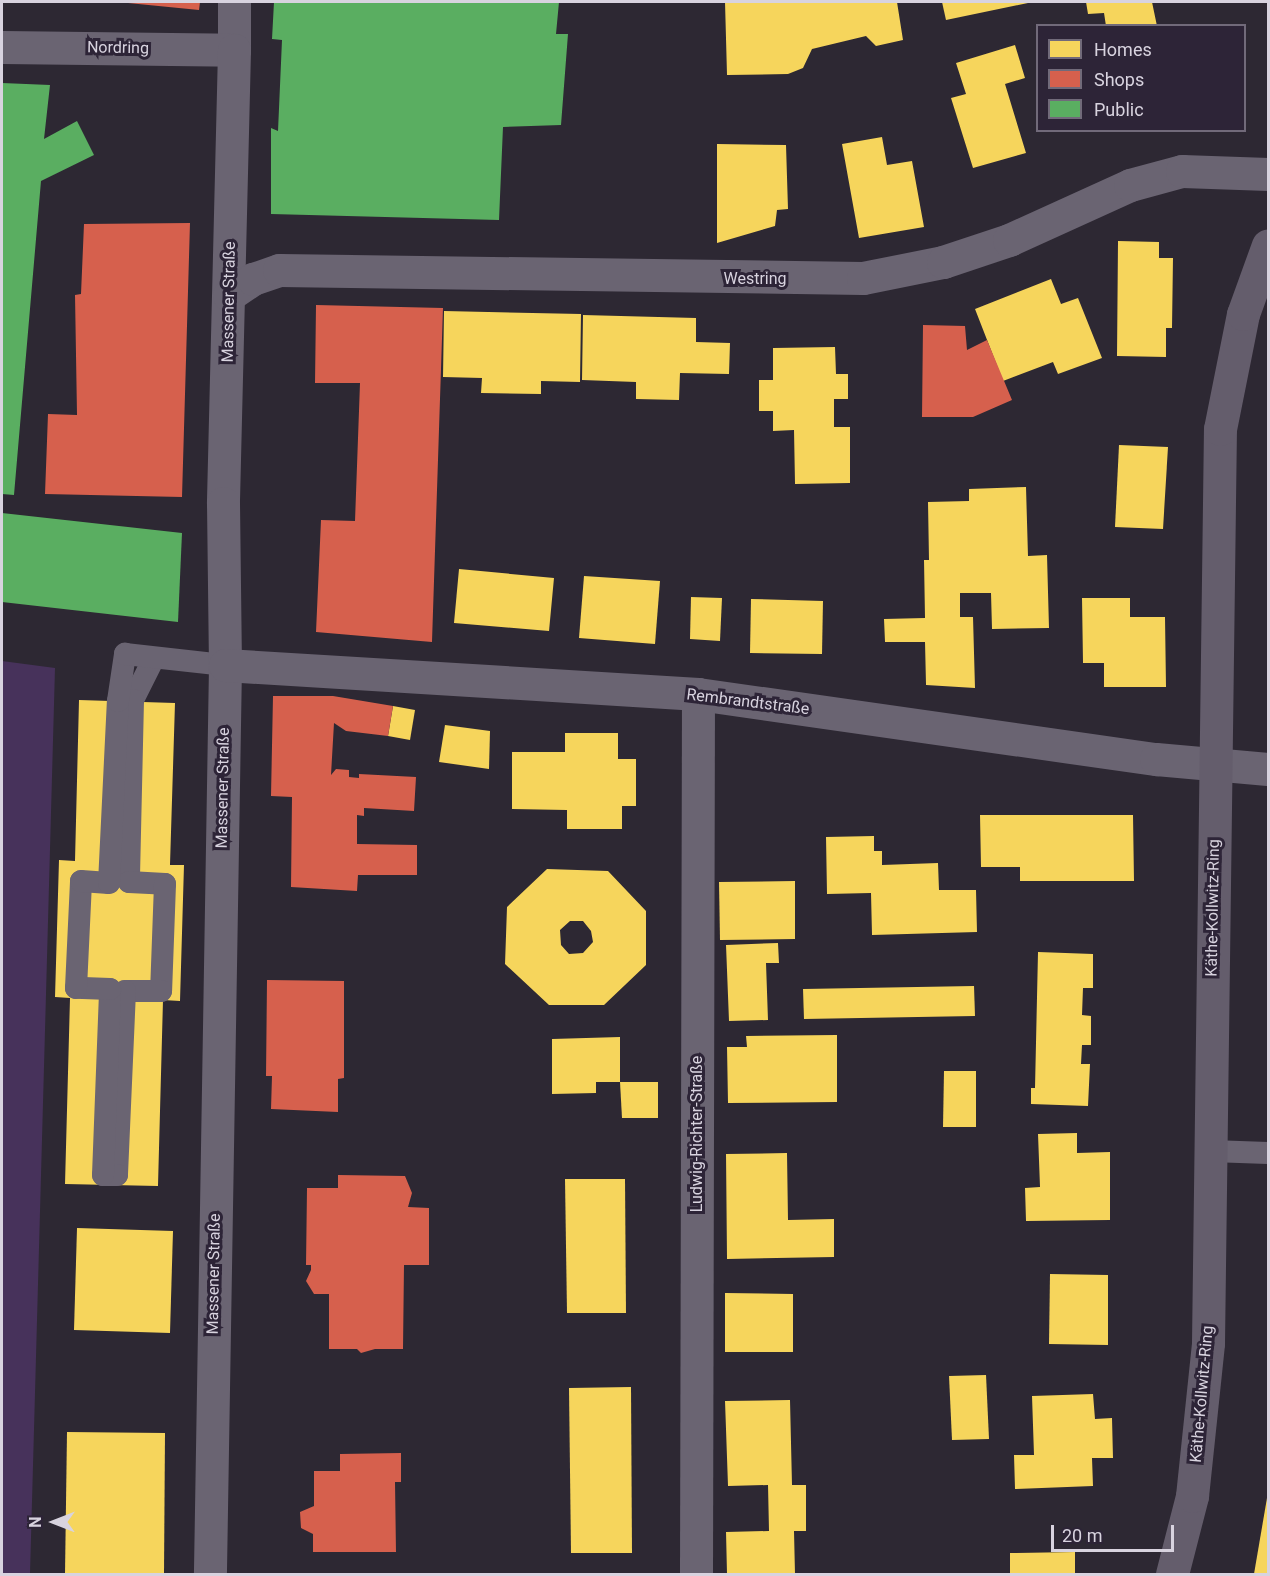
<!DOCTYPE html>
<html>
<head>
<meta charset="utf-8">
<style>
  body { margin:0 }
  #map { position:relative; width:1270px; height:1576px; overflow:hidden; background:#2d2833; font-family:Roboto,sans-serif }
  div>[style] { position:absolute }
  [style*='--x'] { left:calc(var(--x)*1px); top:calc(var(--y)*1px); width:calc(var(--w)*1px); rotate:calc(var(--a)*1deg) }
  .green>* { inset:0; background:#47325b }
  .homes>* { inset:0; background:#f6d55c }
  .shops>* { inset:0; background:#d6604d }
  .public>* { inset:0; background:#5aae61 }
  .service>* { height:22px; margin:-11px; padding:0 11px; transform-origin:11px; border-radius:11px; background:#6a6472 }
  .pedestrian>* { height:33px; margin:-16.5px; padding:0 16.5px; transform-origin:16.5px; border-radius:16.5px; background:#6a6472 }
  .minor>* { height:33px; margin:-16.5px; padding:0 16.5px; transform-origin:16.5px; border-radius:16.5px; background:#6a6472 }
  .secondary>* { height:33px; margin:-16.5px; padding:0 16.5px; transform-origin:16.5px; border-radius:16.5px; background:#645d6c }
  span { translate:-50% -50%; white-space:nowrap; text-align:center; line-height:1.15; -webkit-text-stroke:6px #2d2437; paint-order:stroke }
  .street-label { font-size:16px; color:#d8d3df }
  .frame { position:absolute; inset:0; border:3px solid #d8d3df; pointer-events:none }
  .legend { position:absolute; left:1036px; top:24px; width:210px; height:108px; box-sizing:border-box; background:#2d2437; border:2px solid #716a7a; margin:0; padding:8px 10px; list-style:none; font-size:18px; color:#d8d3df }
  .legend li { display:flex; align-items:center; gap:12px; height:30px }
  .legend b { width:30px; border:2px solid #716a7a }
  .north { position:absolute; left:24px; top:1492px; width:60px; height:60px; -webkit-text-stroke:4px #2d2437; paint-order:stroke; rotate:270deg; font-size:16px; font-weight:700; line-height:24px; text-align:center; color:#d8d3df }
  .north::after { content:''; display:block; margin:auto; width:21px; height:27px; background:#d8d3df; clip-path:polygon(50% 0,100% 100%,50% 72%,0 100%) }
  .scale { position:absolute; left:1051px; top:1525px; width:123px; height:27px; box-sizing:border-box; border:3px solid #d8d3df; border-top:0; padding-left:8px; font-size:18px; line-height:21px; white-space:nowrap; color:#d8d3df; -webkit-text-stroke:4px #2d2437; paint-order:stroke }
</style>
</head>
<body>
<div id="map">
  <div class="green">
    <i style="clip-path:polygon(2px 661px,55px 668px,30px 1574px,2px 1574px)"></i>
  </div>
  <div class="homes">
    <i style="clip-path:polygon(725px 2px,897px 2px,903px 40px,876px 46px,866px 36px,812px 49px,803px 68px,788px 74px,727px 75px)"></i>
    <i style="clip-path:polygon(942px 2px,1028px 2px,1028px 3px,946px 20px)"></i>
    <i style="clip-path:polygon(1086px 2px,1152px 2px,1157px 26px,1106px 26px,1104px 13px,1088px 14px)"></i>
    <i style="clip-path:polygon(1015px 45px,1025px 78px,1005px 84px,1026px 153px,973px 168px,951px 98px,966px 94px,956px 63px)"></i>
    <i style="clip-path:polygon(882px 137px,887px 165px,912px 161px,924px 227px,859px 238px,842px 144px)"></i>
    <i style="clip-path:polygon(717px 144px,786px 145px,788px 209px,777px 210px,775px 226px,717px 243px)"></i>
    <i style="clip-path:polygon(1118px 241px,1159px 242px,1159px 258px,1173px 258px,1172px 328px,1166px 328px,1166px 357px,1117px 356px)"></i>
    <i style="clip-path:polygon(1051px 279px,1061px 304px,1078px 298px,1102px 358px,1058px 374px,1053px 362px,1003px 381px,975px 309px)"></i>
    <i style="clip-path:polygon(444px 311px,581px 314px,580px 382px,541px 381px,541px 394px,481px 393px,482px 378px,443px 377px)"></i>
    <i style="clip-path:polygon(583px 315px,696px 318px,696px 342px,730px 343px,729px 374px,680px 373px,679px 400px,636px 399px,636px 382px,582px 380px)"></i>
    <i style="clip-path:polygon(835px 347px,836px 374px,848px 374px,848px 399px,834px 399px,834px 427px,850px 427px,850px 483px,795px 484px,794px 430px,773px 431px,773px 411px,759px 411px,759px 380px,773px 380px,773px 348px)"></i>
    <i style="clip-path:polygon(1119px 445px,1168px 447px,1163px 529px,1115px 527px)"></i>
    <i style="clip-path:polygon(1026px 487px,1028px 556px,1047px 555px,1049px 628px,992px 629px,991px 593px,960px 593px,960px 617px,973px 617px,975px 688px,926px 685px,925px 642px,885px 642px,884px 619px,925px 618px,924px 560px,929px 560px,928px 502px,969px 501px,969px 489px)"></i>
    <i style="clip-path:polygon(459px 569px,554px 578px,549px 631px,454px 623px)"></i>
    <i style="clip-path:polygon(584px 576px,660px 581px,655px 644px,579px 638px)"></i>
    <i style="clip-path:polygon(691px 597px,722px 598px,720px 641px,690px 639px)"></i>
    <i style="clip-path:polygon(1082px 598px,1130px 598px,1130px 617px,1165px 617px,1166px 687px,1104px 687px,1104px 663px,1083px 663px)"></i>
    <i style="clip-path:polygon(751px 599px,823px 601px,822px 654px,750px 653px)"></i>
    <i style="clip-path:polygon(79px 700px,175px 703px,170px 865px,184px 865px,180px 1001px,163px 1000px,158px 1186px,65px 1184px,70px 998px,55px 997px,59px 860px,75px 861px)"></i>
    <i style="clip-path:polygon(393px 706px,415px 710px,410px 740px,388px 736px)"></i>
    <i style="clip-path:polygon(445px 725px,490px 731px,489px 769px,439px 762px)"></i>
    <i style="clip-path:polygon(565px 733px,618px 733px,618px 759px,636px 759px,636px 806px,622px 806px,622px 829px,567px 829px,567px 810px,512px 809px,512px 752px,565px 752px)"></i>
    <i style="clip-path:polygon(980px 815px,1133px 815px,1134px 881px,1020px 881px,1020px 867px,981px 867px)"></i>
    <i style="clip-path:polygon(874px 836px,874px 851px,882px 851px,882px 865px,938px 863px,939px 890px,976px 890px,977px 932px,872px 935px,871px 893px,827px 894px,826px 837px)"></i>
    <i style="clip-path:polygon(evenodd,547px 869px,608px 871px,646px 911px,646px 965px,604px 1005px,549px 1005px,505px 964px,507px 907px,547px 869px,570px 921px,583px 921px,591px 931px,593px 942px,583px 953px,569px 954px,561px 945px,560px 930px,570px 921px)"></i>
    <i style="clip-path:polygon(795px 881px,795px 939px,720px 940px,719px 882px)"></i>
    <i style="clip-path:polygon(778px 943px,779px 963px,766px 963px,768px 1020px,729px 1021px,726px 945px)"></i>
    <i style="clip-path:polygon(1038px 952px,1093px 954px,1093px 988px,1083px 988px,1082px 1015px,1091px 1016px,1091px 1045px,1082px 1045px,1081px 1064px,1090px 1064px,1088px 1106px,1031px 1104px,1031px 1088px,1035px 1088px)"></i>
    <i style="clip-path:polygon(974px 986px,975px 1016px,804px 1019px,803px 989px)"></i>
    <i style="clip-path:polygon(837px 1035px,837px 1102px,728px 1103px,727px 1047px,747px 1047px,746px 1036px)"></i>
    <i style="clip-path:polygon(620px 1037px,620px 1082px,596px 1082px,596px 1093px,552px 1094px,552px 1039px)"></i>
    <i style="clip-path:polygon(944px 1071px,976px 1071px,976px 1127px,943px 1127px)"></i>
    <i style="clip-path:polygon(620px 1082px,658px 1082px,658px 1118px,622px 1118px)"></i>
    <i style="clip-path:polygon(1077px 1133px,1077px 1153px,1110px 1152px,1110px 1220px,1026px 1221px,1025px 1188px,1040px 1187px,1038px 1134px)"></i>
    <i style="clip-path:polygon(787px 1153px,788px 1220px,834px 1219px,834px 1257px,727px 1259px,726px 1154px)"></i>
    <i style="clip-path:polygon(565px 1179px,625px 1179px,626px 1313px,567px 1313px)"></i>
    <i style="clip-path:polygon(77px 1228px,173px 1231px,170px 1333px,74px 1330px)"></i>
    <i style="clip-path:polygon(1050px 1274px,1108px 1275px,1108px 1345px,1049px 1344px)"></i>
    <i style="clip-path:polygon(725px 1293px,793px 1294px,793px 1352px,725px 1352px)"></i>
    <i style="clip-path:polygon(986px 1375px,989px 1439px,952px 1440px,949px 1376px)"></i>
    <i style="clip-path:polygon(631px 1387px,632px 1553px,571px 1553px,569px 1388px)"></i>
    <i style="clip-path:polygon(1093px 1394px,1095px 1419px,1112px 1418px,1113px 1458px,1092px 1458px,1093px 1486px,1015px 1489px,1014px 1455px,1034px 1455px,1032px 1396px)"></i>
    <i style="clip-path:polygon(790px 1400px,792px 1485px,806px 1485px,806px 1531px,794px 1531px,795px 1574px,727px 1574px,726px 1532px,769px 1531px,768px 1485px,728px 1486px,725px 1401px)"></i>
    <i style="clip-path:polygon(67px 1432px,165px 1433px,164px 1574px,65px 1574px)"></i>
    <i style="clip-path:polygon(1267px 1498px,1268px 1574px,1254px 1574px)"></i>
    <i style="clip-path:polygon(1075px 1552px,1075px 1574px,1010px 1574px,1010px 1553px)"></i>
  </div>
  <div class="shops">
    <i style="clip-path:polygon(118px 2px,200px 2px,199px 10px)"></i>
    <i style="clip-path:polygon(190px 223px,182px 497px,45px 494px,48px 414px,77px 415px,75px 295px,81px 294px,84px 224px)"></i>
    <i style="clip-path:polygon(316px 305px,443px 308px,432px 642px,316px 632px,321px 520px,355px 521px,360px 383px,315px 383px)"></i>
    <i style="clip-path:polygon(923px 325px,965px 326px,967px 350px,987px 340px,1012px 400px,973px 417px,922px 417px)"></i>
    <i style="clip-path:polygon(273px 696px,333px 696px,393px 706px,388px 736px,346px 731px,334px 723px,331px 775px,336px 769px,349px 770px,349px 777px,359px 778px,359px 774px,416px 777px,414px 811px,364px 808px,364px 816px,357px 815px,357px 844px,417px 845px,417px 875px,358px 875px,357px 891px,291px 887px,292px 797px,271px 796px)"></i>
    <i style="clip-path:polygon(267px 980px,344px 981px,344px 1078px,338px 1079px,338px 1112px,271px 1109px,272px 1076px,266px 1076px)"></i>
    <i style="clip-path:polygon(338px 1175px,405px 1176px,412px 1193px,408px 1207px,429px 1208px,429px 1265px,404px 1265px,403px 1349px,375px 1349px,361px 1353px,357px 1349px,329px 1349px,329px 1294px,314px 1294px,306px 1281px,311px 1270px,311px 1265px,306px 1265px,307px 1188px,338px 1188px)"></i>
    <i style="clip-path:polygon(401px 1453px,401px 1482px,395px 1482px,396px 1552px,313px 1552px,313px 1534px,301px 1528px,300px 1512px,314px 1506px,314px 1471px,340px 1471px,340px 1454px)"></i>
  </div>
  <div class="public">
    <i style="clip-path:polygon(274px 2px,559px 2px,556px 34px,568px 34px,561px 125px,503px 127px,499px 220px,271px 214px,271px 128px,278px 131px,282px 40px,272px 39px)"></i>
    <i style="clip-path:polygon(2px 83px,50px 85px,44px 139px,77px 121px,94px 155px,41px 181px,14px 495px,2px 494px)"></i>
    <i style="clip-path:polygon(2px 513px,182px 533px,178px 622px,2px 602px)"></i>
  </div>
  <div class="service">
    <i style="--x:154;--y:658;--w:47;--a:116.6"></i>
    <i style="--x:133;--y:700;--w:182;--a:91.3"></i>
    <i style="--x:129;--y:882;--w:36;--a:3"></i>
    <i style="--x:165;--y:884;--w:107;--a:92.1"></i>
    <i style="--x:161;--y:991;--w:36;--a:180"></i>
    <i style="--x:125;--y:991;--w:184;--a:92.5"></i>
    <i style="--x:117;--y:1175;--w:14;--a:180"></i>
    <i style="--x:103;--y:1175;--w:186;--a:-87.8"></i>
    <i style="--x:110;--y:989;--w:34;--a:-178"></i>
    <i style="--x:76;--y:988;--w:107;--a:-87.3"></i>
    <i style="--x:81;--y:881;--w:28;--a:4"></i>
    <i style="--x:109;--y:883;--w:182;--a:-87.2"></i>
    <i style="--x:118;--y:701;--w:48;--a:-81.5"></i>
    <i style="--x:125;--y:654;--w:101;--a:6.3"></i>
    <i style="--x:1211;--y:1151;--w:57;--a:2"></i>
  </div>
  <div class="pedestrian">
    <i style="--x:234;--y:2;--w:48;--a:90"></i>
  </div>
  <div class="minor">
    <i style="--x:2;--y:47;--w:232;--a:0.7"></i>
    <i style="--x:234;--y:50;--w:453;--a:91.4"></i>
    <i style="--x:223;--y:503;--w:162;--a:89.3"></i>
    <i style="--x:225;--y:665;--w:909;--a:90.95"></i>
    <i style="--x:229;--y:295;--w:29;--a:-34"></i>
    <i style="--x:253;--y:279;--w:28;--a:-19"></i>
    <i style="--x:279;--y:270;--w:584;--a:0.78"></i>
    <i style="--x:863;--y:278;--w:82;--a:-11.3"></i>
    <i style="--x:943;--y:262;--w:70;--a:-18.4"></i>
    <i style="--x:1009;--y:240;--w:133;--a:-24.4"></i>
    <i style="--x:1130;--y:185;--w:54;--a:-15.1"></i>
    <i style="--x:1182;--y:171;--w:86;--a:2"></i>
    <i style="--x:225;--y:665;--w:474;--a:3.5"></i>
    <i style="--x:698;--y:694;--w:463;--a:8.1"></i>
    <i style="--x:1156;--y:759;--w:112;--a:5.1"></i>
    <i style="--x:696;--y:1574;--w:880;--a:-89.87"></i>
  </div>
  <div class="secondary">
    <i style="--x:1172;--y:1574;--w:81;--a:-75.6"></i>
    <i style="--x:1192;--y:1496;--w:154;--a:-84"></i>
    <i style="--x:1208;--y:1343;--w:914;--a:-89.25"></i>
    <i style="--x:1220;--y:429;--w:117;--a:-78.7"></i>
    <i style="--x:1243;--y:314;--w:73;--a:-70.1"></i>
  </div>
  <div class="street-label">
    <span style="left:118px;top:48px;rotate:1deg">Nordring</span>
    <span style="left:755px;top:279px">Westring</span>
    <span style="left:229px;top:302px;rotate:-89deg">Massener Straße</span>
    <span style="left:748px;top:702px;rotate:7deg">Rembrandtstraße</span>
    <span style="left:223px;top:788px;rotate:-89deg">Massener Straße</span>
    <span style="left:1213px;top:908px;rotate:-89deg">Käthe-Kollwitz-Ring</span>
    <span style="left:697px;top:1134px;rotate:-90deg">Ludwig-Richter-Straße</span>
    <span style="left:214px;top:1274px;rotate:-89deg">Massener Straße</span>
    <span style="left:1202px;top:1394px;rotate:-85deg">Käthe-Kollwitz-Ring</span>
  </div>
  <div class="frame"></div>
  <ul class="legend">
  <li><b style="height:16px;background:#f6d55c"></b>Homes</li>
  <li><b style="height:16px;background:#d6604d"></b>Shops</li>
  <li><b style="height:16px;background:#5aae61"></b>Public</li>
  </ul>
  <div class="north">N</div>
  <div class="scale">20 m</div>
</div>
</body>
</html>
